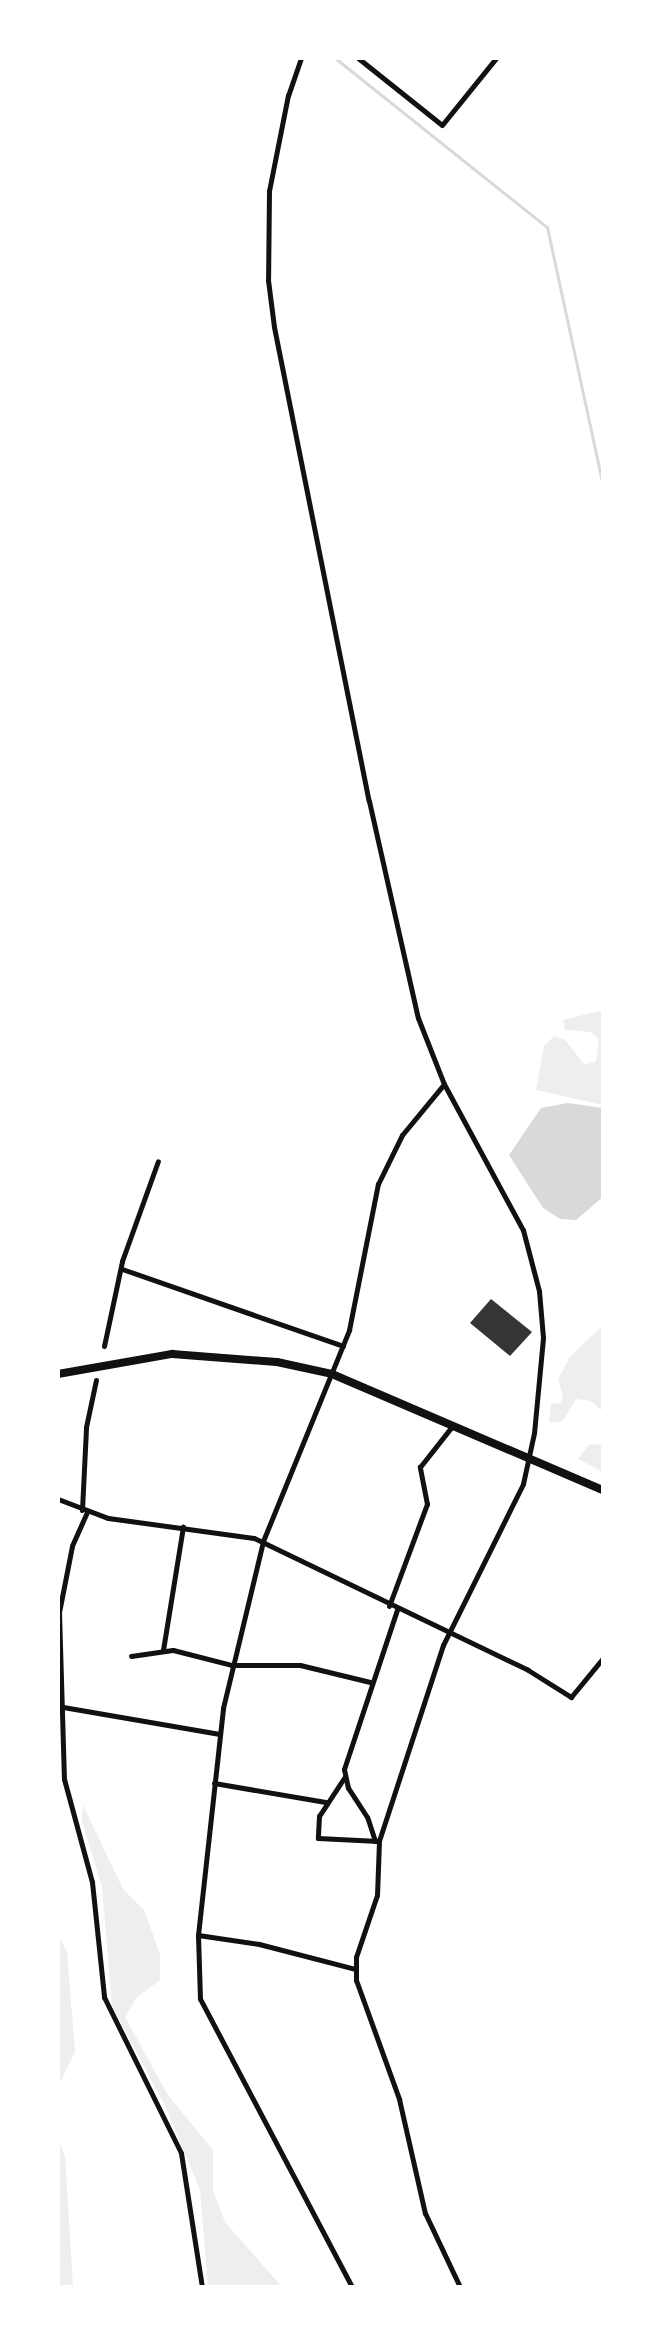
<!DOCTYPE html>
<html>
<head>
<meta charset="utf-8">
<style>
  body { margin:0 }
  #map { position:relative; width:661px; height:2345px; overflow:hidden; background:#fff; font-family:"Source Sans 3",sans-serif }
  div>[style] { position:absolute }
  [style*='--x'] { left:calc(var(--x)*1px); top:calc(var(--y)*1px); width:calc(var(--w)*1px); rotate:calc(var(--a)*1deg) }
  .green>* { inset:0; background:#eee }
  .water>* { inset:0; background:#d9d9d9 }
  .stream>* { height:3px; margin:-1.5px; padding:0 1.5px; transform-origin:1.5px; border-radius:1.5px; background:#d9d9d9 }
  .building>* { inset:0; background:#353535 }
  .minor>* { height:5px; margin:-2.5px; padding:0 2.5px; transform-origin:2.5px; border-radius:2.5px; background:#111 }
  .primary>* { height:8px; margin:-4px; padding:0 4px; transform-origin:4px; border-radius:4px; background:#111 }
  span { translate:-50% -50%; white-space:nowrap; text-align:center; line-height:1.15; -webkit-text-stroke:6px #fff; paint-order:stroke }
  .frame { position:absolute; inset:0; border:60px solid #fff; pointer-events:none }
</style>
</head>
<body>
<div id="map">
  <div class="green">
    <i style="clip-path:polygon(603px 1010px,603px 1105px,536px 1090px,544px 1046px,554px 1036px,565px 1040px,585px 1065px,596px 1061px,599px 1039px,591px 1032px,565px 1030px,563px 1020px)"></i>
    <i style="clip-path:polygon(603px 1325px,603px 1412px,591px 1401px,576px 1399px,563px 1421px,549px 1423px,551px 1403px,560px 1404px,563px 1396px,558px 1379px,570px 1357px)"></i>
    <i style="clip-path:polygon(589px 1444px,603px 1445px,603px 1472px,578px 1459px)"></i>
    <i style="clip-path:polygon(83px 1805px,123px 1889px,144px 1910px,160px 1954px,160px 1980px,136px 1998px,125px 2017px,168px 2095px,213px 2150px,213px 2190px,225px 2222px,282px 2287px,208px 2287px,200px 2190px,167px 2110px,112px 2006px,102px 1887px,82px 1822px)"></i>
    <i style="clip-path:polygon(58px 1935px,67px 1952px,75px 2052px,58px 2087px)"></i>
    <i style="clip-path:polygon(58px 2139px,65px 2156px,73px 2287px,58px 2287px)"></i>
  </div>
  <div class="water">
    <i style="clip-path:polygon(568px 1103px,603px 1108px,603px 1197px,576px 1220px,560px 1219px,543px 1208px,509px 1155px,541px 1108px)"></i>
  </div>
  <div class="stream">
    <i style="--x:335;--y:58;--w:271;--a:38.6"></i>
    <i style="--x:547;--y:227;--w:266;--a:77.8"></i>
  </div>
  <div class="building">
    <i style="clip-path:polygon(491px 1299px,532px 1332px,510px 1356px,470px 1323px)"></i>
  </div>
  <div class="minor">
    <i style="--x:301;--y:58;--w:39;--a:109"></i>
    <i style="--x:288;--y:95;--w:98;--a:101.2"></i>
    <i style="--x:269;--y:191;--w:89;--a:90.6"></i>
    <i style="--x:268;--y:280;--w:47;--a:82.7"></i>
    <i style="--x:274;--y:327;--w:483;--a:78.7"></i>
    <i style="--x:369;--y:801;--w:222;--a:77.3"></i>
    <i style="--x:418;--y:1018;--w:71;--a:68.5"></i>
    <i style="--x:444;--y:1084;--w:166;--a:61.6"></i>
    <i style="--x:523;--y:1230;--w:63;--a:75.3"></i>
    <i style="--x:539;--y:1291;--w:47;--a:85.1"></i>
    <i style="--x:543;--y:1338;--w:95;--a:95.4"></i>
    <i style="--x:534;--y:1433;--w:52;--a:102.2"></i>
    <i style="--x:523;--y:1484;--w:180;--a:116.4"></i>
    <i style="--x:443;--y:1645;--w:206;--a:108.1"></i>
    <i style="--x:379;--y:1841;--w:54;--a:92.1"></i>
    <i style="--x:377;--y:1895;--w:65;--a:108.7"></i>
    <i style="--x:356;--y:1957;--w:23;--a:90"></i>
    <i style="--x:356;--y:1980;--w:127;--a:70.1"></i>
    <i style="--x:399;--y:2099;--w:117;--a:77.2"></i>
    <i style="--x:425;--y:2213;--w:82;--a:64.7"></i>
    <i style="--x:358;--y:58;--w:107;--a:38.6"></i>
    <i style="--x:442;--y:125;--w:86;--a:-51.1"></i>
    <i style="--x:122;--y:1269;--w:234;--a:19.2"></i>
    <i style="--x:104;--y:1346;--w:87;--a:-78"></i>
    <i style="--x:122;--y:1261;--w:106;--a:-70.2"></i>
    <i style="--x:58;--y:1499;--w:53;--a:20.8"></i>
    <i style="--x:108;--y:1518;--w:147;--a:7.8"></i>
    <i style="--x:254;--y:1538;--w:304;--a:25.7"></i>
    <i style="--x:528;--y:1670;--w:51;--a:32.1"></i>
    <i style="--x:571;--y:1697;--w:50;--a:-50.6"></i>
    <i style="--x:82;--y:1510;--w:83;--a:-87.2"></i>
    <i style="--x:86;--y:1427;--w:48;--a:-78"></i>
    <i style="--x:87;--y:1512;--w:37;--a:114"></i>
    <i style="--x:72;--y:1546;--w:67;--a:101.1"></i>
    <i style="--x:59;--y:1612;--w:167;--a:88.3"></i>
    <i style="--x:64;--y:1779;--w:107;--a:74.8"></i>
    <i style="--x:92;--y:1882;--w:116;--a:84"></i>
    <i style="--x:104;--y:1997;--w:174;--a:63.7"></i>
    <i style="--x:181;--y:2153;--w:136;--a:81.1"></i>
    <i style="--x:389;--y:1606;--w:109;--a:-69.6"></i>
    <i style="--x:427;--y:1504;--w:38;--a:-101"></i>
    <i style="--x:420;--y:1467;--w:53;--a:-51.8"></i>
    <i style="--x:163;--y:1650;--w:125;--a:-80.8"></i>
    <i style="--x:131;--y:1656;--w:42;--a:-8.1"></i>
    <i style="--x:173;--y:1650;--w:61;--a:14.3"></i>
    <i style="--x:232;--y:1665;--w:68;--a:0"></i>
    <i style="--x:300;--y:1665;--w:72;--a:13.7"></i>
    <i style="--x:63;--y:1707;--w:159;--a:9.8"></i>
    <i style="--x:344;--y:1778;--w:45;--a:123.3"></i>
    <i style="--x:319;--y:1816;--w:22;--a:93"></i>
    <i style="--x:318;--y:1838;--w:60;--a:2.9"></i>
    <i style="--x:214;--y:1783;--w:113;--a:9.7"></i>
    <i style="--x:375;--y:1841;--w:25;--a:-108"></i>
    <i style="--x:367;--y:1817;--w:35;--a:-123"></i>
    <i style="--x:348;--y:1788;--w:19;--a:-102"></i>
    <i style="--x:344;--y:1769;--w:168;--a:-71.6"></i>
    <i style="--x:198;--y:1935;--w:62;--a:8.4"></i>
    <i style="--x:259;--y:1944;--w:99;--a:14.6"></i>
    <i style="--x:352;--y:2287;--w:326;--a:-117.8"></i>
    <i style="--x:200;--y:1999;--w:64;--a:-91.8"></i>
    <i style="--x:198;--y:1935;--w:228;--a:-83.7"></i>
    <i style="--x:223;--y:1708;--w:172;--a:-76.5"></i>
    <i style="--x:263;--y:1541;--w:228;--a:-67.8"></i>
    <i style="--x:349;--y:1330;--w:149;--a:-78.8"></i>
    <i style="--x:378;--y:1184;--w:55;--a:-63.9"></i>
    <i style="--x:402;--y:1135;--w:66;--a:-50.5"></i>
  </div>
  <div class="primary">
    <i style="--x:58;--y:1374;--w:116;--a:-10"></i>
    <i style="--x:172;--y:1354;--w:105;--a:4.4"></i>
    <i style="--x:277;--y:1362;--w:56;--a:12.3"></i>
    <i style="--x:332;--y:1374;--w:295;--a:23.2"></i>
  </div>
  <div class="frame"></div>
</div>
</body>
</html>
